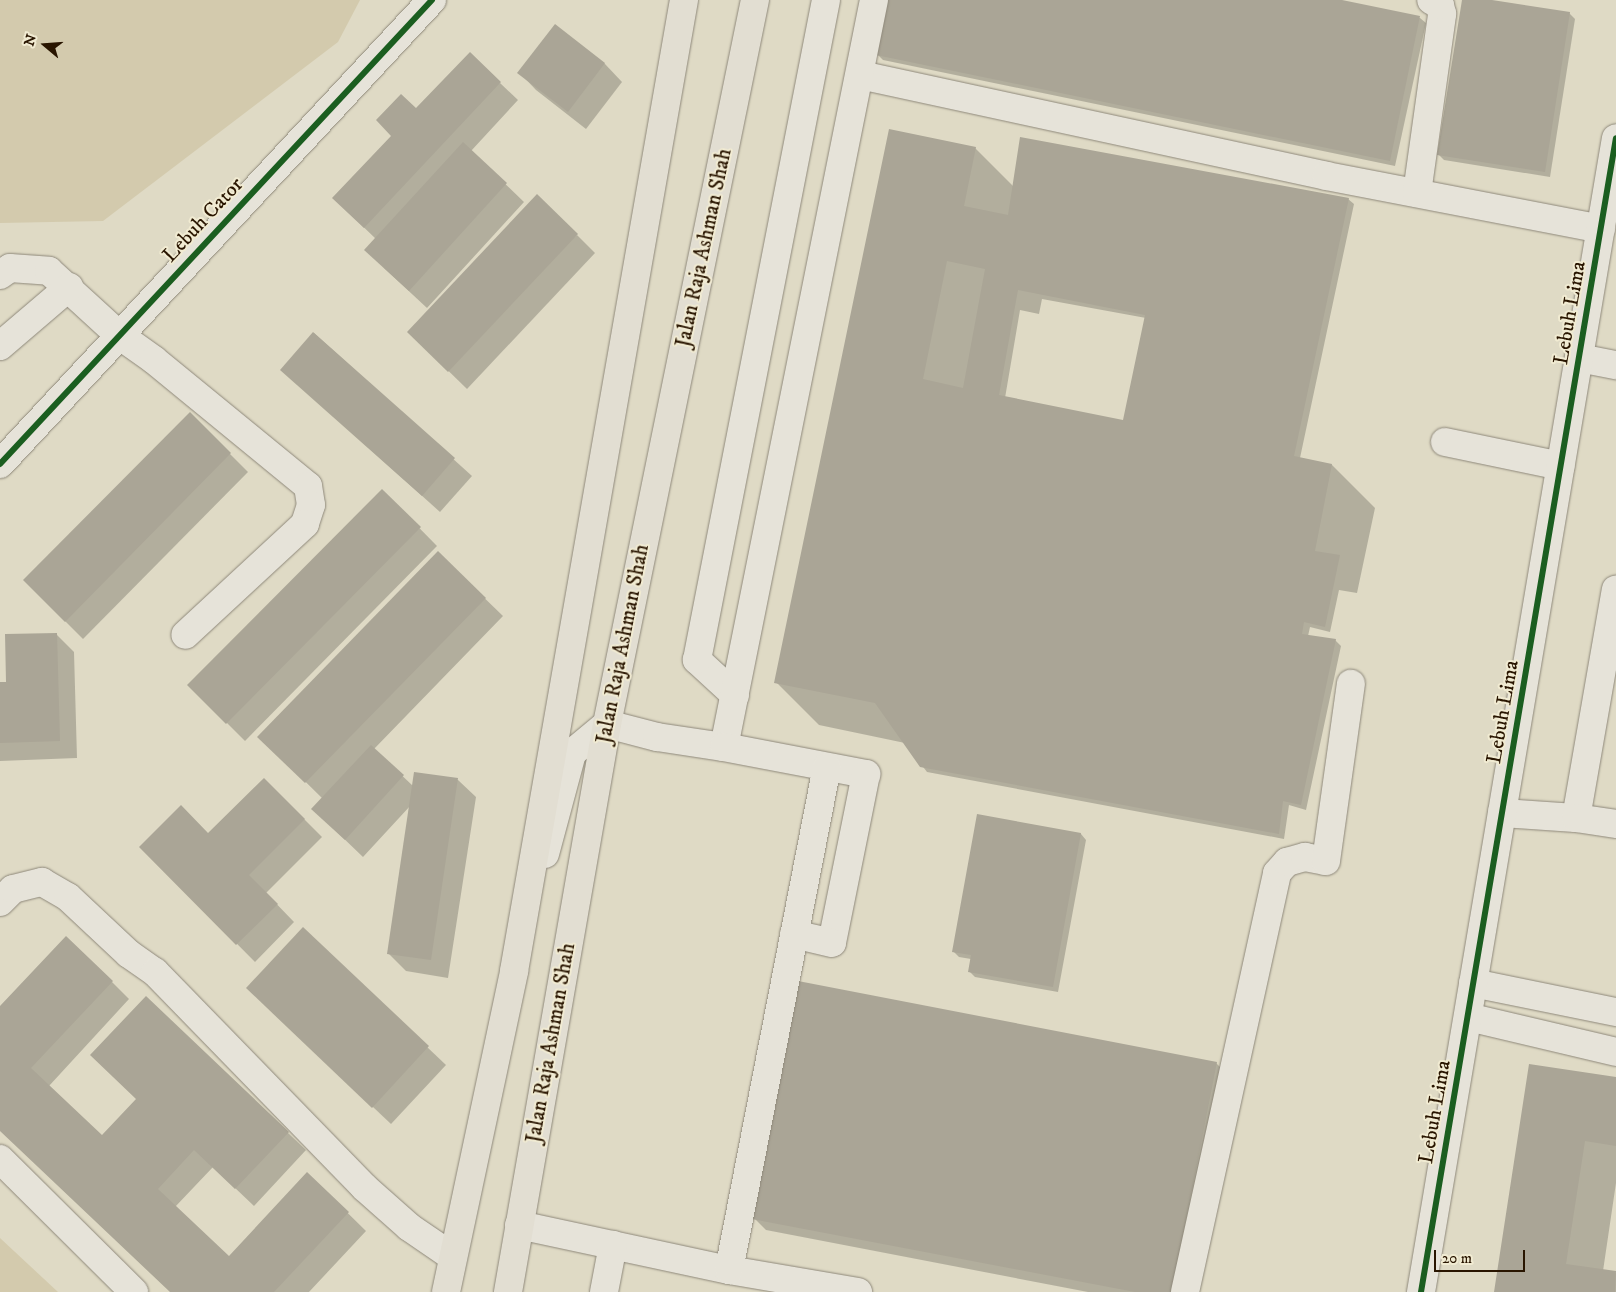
<!DOCTYPE html>
<html>
<head>
<meta charset="utf-8">
<style>
  body { margin:0 }
  #map { position:relative; width:1616px; height:1292px; overflow:hidden; background:#dfdac5; font-family:"IM FELL DW Pica",serif }
  div>[style] { position:absolute }
  [style*='--x'] { left:calc(var(--x)*1px); top:calc(var(--y)*1px); width:calc(var(--w)*1px); rotate:calc(var(--a)*1deg) }
  .green>* { inset:0; background:#d3caad }
  .shadow>* { inset:0; background:#0003 }
  .building>* { inset:0; background:#aaa596 }
  .roads { filter:drop-shadow(0 0 1px #8e887a) drop-shadow(0 0 1px #8e887a) }
  .minor>* { height:28px; margin:-14px; padding:0 14px; transform-origin:14px; border-radius:14px; background:#e6e3d9 }
  .major>* { height:28px; margin:-14px; padding:0 14px; transform-origin:14px; border-radius:14px; background:#e2ded2 }
  .cycleway>* { height:6px; margin:-3px; padding:0 3px; transform-origin:3px; border-radius:3px; background:#1b5e20 }
  span { translate:-50% -50%; white-space:nowrap; text-align:center; line-height:1.15; -webkit-text-stroke:4px #f1ebd2; paint-order:stroke }
  .street-label { font-size:21px; color:#291500 }
  .north { position:absolute; left:20px; top:20px; width:50px; height:50px; -webkit-text-stroke:4px #f1ebd2; paint-order:stroke; rotate:288deg; font-size:14px; font-weight:700; line-height:20px; text-align:center; color:#291500 }
  .north::after { content:''; display:block; margin:auto; width:18px; height:22px; background:#291500; clip-path:polygon(50% 0,100% 100%,50% 72%,0 100%) }
  .scale { position:absolute; left:1434px; top:1250px; width:91px; height:22px; box-sizing:border-box; border:2px solid #291500; border-top:0; padding-left:6px; font-size:15px; line-height:18px; white-space:nowrap; color:#291500; -webkit-text-stroke:4px #f1ebd2; paint-order:stroke }
</style>
</head>
<body>
<div id="map">
  <div class="green">
    <i style="clip-path:polygon(0 0,360px 0,338px 42px,103px 221px,0 223px)"></i>
    <i style="clip-path:polygon(0 1238px,58px 1292px,0 1292px)"></i>
  </div>
  <div class="shadow">
    <i style="clip-path:polygon(889px 0,1336px 0,1420px 18px,1426px 23px,1395px 166px,883px 60px,877px 54px)"></i>
    <i style="clip-path:polygon(1463px 0,1484px 0,1569px 13px,1575px 19px,1550px 177px,1444px 160px,1438px 154px)"></i>
    <i style="clip-path:polygon(555px 25px,605px 64px,622px 82px,586px 129px,536px 90px,519px 72px)"></i>
    <i style="clip-path:polygon(500px 83px,518px 100px,471px 151px,524px 202px,427px 308px,384px 268px,376px 239px,352px 216px,416px 110px)"></i>
    <i style="clip-path:polygon(evenodd,975px 148px,1013px 186px,1348px 199px,1354px 204px,1300px 458px,1332px 465px,1375px 508px,1357px 593px,1339px 590px,1330px 632px,1310px 627px,1308px 636px,1335px 640px,1341px 646px,1306px 810px,1289px 805px,1284px 839px,927px 772px,905px 743px,819px 725px,776px 682px,975px 148px,1042px 299px,1146px 318px,1127px 423px,1005px 398px,1020px 310px,1039px 314px,1042px 299px)"></i>
    <i style="clip-path:polygon(577px 235px,595px 253px,467px 389px,427px 350px)"></i>
    <i style="clip-path:polygon(314px 333px,472px 476px,440px 512px,282px 370px)"></i>
    <i style="clip-path:polygon(190px 414px,248px 472px,83px 639px,24px 580px)"></i>
    <i style="clip-path:polygon(382px 490px,437px 546px,245px 741px,189px 685px)"></i>
    <i style="clip-path:polygon(438px 553px,503px 616px,374px 749px,413px 786px,415px 773px,458px 780px,476px 797px,448px 978px,406px 971px,388px 953px,411px 805px,363px 857px,313px 809px,323px 799px,259px 736px)"></i>
    <i style="clip-path:polygon(56px 634px,74px 652px,77px 758px,0 761px,0 684px,8px 683px)"></i>
    <i style="clip-path:polygon(264px 779px,322px 837px,266px 893px,294px 922px,255px 962px,141px 847px,208px 835px)"></i>
    <i style="clip-path:polygon(978px 815px,1081px 834px,1086px 840px,1058px 992px,975px 977px,969px 971px,971px 959px,959px 957px,953px 951px)"></i>
    <i style="clip-path:polygon(303px 929px,446px 1065px,391px 1124px,266px 1006px)"></i>
    <i style="clip-path:polygon(112px 982px,129px 999px,49px 1086px,102px 1137px,288px 1133px,306px 1150px,254px 1206px,213px 1167px,175px 1207px,229px 1258px,307px 1173px,366px 1231px,309px 1292px,171px 1292px,0 1130px,0 1008px)"></i>
    <i style="clip-path:polygon(1216px 1063px,1228px 1075px,1186px 1292px,1088px 1292px,766px 1230px,754px 1218px)"></i>
    <i style="clip-path:polygon(1616px 1078px,1616px 1183px,1603px 1271px,1616px 1273px,1616px 1292px,1495px 1292px)"></i>
  </div>
  <div class="building">
    <i style="clip-path:polygon(887px 0,1342px 0,1420px 16px,1390px 161px,876px 55px)"></i>
    <i style="clip-path:polygon(1462px 0,1492px 0,1570px 12px,1545px 172px,1437px 155px)"></i>
    <i style="clip-path:polygon(555px 24px,605px 63px,568px 112px,517px 73px)"></i>
    <i style="clip-path:polygon(470px 52px,501px 82px,364px 228px,332px 198px,391px 136px,376px 120px,401px 94px,416px 108px)"></i>
    <i style="clip-path:polygon(evenodd,889px 129px,976px 147px,964px 206px,1008px 215px,1020px 137px,1349px 198px,1294px 456px,1332px 464px,1315px 551px,1340px 555px,1325px 627px,1304px 622px,1302px 634px,1336px 639px,1301px 805px,1283px 801px,1279px 834px,920px 767px,875px 703px,774px 683px,889px 129px,947px 261px,985px 269px,963px 388px,923px 379px,947px 261px,889px 129px,1018px 290px,1145px 315px,1123px 420px,999px 395px,1018px 290px)"></i>
    <i style="clip-path:polygon(463px 142px,507px 183px,409px 291px,364px 250px)"></i>
    <i style="clip-path:polygon(537px 194px,578px 234px,448px 372px,407px 332px)"></i>
    <i style="clip-path:polygon(313px 332px,455px 458px,422px 496px,280px 370px)"></i>
    <i style="clip-path:polygon(190px 412px,231px 453px,65px 622px,23px 580px)"></i>
    <i style="clip-path:polygon(382px 489px,421px 527px,226px 724px,187px 685px)"></i>
    <i style="clip-path:polygon(438px 551px,486px 598px,305px 783px,257px 737px)"></i>
    <i style="clip-path:polygon(57px 633px,60px 741px,0 743px,0 682px,6px 682px,5px 634px)"></i>
    <i style="clip-path:polygon(371px 745px,404px 775px,345px 840px,311px 809px)"></i>
    <i style="clip-path:polygon(414px 772px,458px 778px,431px 960px,387px 954px)"></i>
    <i style="clip-path:polygon(264px 778px,305px 819px,249px 875px,278px 904px,236px 945px,139px 847px,181px 805px,208px 833px)"></i>
    <i style="clip-path:polygon(977px 814px,1081px 833px,1053px 987px,968px 972px,971px 955px,952px 952px)"></i>
    <i style="clip-path:polygon(303px 927px,429px 1046px,372px 1108px,246px 988px)"></i>
    <i style="clip-path:polygon(66px 936px,113px 981px,31px 1068px,102px 1135px,136px 1099px,90px 1055px,146px 996px,289px 1132px,235px 1189px,194px 1150px,158px 1189px,229px 1256px,307px 1172px,349px 1212px,274px 1292px,170px 1292px,0 1131px,0 1006px)"></i>
    <i style="clip-path:polygon(798px 981px,1217px 1062px,1172px 1292px,1135px 1292px,752px 1219px)"></i>
    <i style="clip-path:polygon(1529px 1064px,1616px 1077px,1616px 1146px,1585px 1141px,1566px 1264px,1616px 1271px,1615px 1292px,1494px 1292px)"></i>
  </div>
  <div class="roads">
    <div class="minor">
      <i style="--x:860;--y:75;--w:477;--a:12.2"></i>
      <i style="--x:1326;--y:176;--w:280;--a:10.9"></i>
      <i style="--x:1417;--y:193;--w:181;--a:-82"></i>
      <i style="--x:1442;--y:14;--w:9;--a:-103"></i>
      <i style="--x:1440;--y:5;--w:10;--a:-151"></i>
      <i style="--x:0;--y:275;--w:12;--a:-35"></i>
      <i style="--x:10;--y:268;--w:39;--a:4"></i>
      <i style="--x:49;--y:271;--w:95;--a:42.4"></i>
      <i style="--x:119;--y:335;--w:43;--a:35.5"></i>
      <i style="--x:154;--y:360;--w:199;--a:39.3"></i>
      <i style="--x:308;--y:486;--w:19;--a:81"></i>
      <i style="--x:311;--y:505;--w:20;--a:108"></i>
      <i style="--x:305;--y:524;--w:163;--a:137.2"></i>
      <i style="--x:0;--y:346;--w:91;--a:-40.5"></i>
      <i style="--x:1579;--y:358;--w:38;--a:11"></i>
      <i style="--x:1445;--y:442;--w:118;--a:11.7"></i>
      <i style="--x:0;--y:464;--w:634;--a:-47.05"></i>
      <i style="--x:735;--y:695;--w:52;--a:-137.4"></i>
      <i style="--x:697;--y:660;--w:672;--a:-78.94"></i>
      <i style="--x:724;--y:747;--w:762;--a:-78.65"></i>
      <i style="--x:1502;--y:813;--w:74;--a:3.9"></i>
      <i style="--x:1576;--y:818;--w:232;--a:-80.1"></i>
      <i style="--x:1576;--y:818;--w:40;--a:8.5"></i>
      <i style="--x:545;--y:854;--w:105;--a:-75"></i>
      <i style="--x:572;--y:753;--w:45;--a:-39.6"></i>
      <i style="--x:607;--y:724;--w:52;--a:14.6"></i>
      <i style="--x:657;--y:737;--w:68;--a:8.5"></i>
      <i style="--x:724;--y:747;--w:145;--a:10.8"></i>
      <i style="--x:866;--y:774;--w:172;--a:101.4"></i>
      <i style="--x:832;--y:943;--w:39;--a:-167"></i>
      <i style="--x:0;--y:902;--w:18;--a:-45"></i>
      <i style="--x:13;--y:889;--w:30;--a:-14"></i>
      <i style="--x:42;--y:882;--w:30;--a:30"></i>
      <i style="--x:68;--y:897;--w:83;--a:43.1"></i>
      <i style="--x:129;--y:954;--w:32;--a:35"></i>
      <i style="--x:155;--y:972;--w:300;--a:45.8"></i>
      <i style="--x:364;--y:1187;--w:60;--a:41.6"></i>
      <i style="--x:409;--y:1227;--w:53;--a:34.3"></i>
      <i style="--x:1473;--y:983;--w:146;--a:11.5"></i>
      <i style="--x:1468;--y:1017;--w:152;--a:13.3"></i>
      <i style="--x:0;--y:1159;--w:189;--a:44.8"></i>
      <i style="--x:519;--y:1225;--w:215;--a:12.1"></i>
      <i style="--x:729;--y:1270;--w:131;--a:9.7"></i>
      <i style="--x:729;--y:1270;--w:512;--a:-78.98"></i>
      <i style="--x:604;--y:1292;--w:48;--a:-79.2"></i>
      <i style="--x:1185;--y:1292;--w:429;--a:-77.6"></i>
      <i style="--x:1277;--y:873;--w:15;--a:-48"></i>
      <i style="--x:1287;--y:862;--w:19;--a:-16"></i>
      <i style="--x:1305;--y:857;--w:21;--a:11"></i>
      <i style="--x:1326;--y:861;--w:179;--a:-82"></i>
      <i style="--x:1421;--y:1292;--w:1170;--a:-80.41"></i>
    </div>
    <div class="major">
      <i style="--x:446;--y:1292;--w:328;--a:-78"></i>
      <i style="--x:514;--y:971;--w:986;--a:-80.07"></i>
      <i style="--x:508;--y:1292;--w:577;--a:-80.11"></i>
      <i style="--x:607;--y:724;--w:739;--a:-78.45"></i>
    </div>
  </div>
  <div class="cycleway">
    <i style="--x:0;--y:464;--w:634;--a:-47.05"></i>
    <i style="--x:1421;--y:1292;--w:1170;--a:-80.41"></i>
  </div>
  <div class="street-label">
    <span style="left:203px;top:220px;rotate:-47deg">Lebuh Cator</span>
    <span style="left:704px;top:248px;rotate:-78deg">Jalan Raja Ashman Shah</span>
    <span style="left:1570px;top:313px;rotate:-80deg">Lebuh Lima</span>
    <span style="left:623px;top:644px;rotate:-79deg">Jalan Raja Ashman Shah</span>
    <span style="left:1503px;top:712px;rotate:-80deg">Lebuh Lima</span>
    <span style="left:551px;top:1043px;rotate:-80deg">Jalan Raja Ashman Shah</span>
    <span style="left:1435px;top:1112px;rotate:-80deg">Lebuh Lima</span>
  </div>
  <div class="north">N</div>
  <div class="scale">20 m</div>
</div>
</body>
</html>
